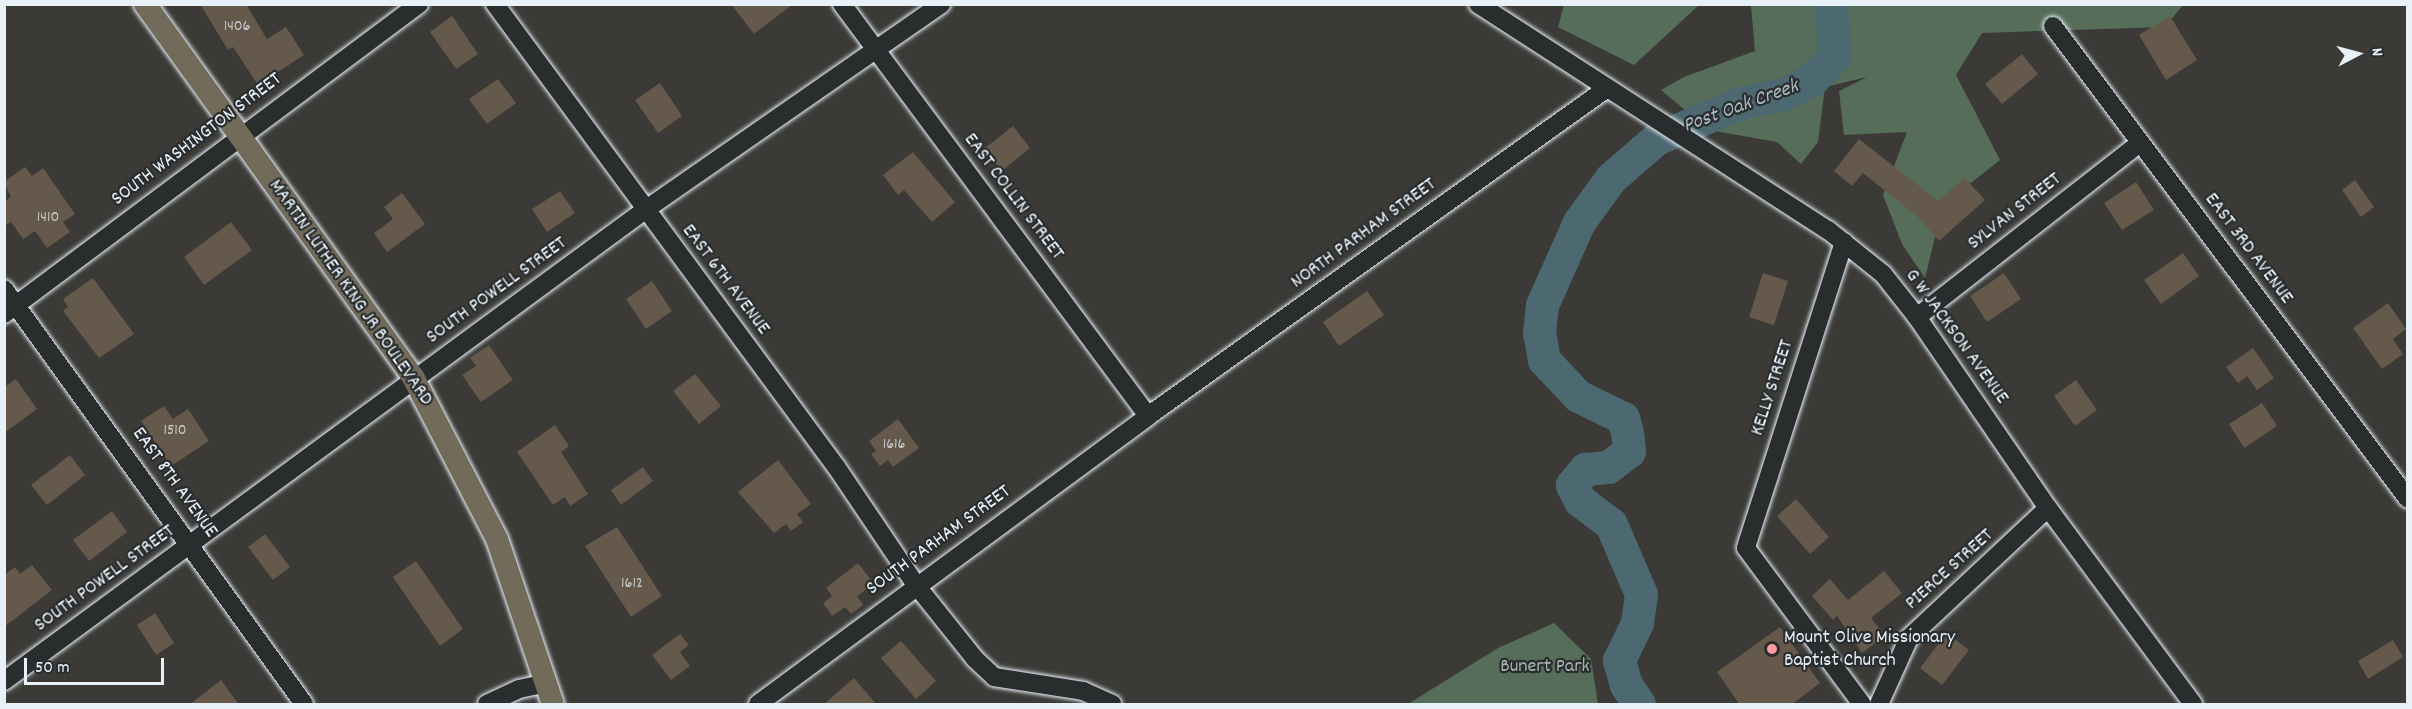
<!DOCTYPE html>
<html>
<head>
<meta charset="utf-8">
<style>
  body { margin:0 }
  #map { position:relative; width:2412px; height:709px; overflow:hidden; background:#3b3a37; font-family:Dekko,sans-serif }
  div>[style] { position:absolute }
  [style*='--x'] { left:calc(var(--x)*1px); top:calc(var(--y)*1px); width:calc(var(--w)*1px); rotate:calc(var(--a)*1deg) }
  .green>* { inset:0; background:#566d5a }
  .river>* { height:33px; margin:-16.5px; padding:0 16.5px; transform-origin:16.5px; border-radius:16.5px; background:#4c6870 }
  .building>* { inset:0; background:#64594b }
  .roads { filter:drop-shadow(0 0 2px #e8f1f8) drop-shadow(0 0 2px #e8f1f8) }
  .minor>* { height:18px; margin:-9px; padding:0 9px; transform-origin:9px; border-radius:9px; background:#2a2d2e }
  .major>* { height:22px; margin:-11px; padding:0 11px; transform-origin:11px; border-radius:11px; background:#736b5a }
  .dots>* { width:16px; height:16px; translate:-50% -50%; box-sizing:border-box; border:3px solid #2a2d2e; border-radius:50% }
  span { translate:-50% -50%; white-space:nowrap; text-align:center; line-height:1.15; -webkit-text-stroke:4.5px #2a2d2e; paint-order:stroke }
  .number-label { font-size:16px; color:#c7cbcd }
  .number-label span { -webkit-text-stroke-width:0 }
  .street-label { font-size:20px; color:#e8f1f8 }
  .poi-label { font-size:20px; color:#e8f1f8 }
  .left { translate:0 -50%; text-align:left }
  .park-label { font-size:20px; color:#a6b6b1 }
  .water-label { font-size:21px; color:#aabac2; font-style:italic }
  .frame { position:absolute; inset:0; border:6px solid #e8f1f8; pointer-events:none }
  .north { position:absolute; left:2328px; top:24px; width:60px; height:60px; -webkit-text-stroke:4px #2a2d2e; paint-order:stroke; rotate:84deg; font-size:16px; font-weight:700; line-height:24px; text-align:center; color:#e8f1f8 }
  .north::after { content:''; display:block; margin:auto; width:21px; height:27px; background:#e8f1f8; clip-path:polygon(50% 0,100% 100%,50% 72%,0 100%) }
  .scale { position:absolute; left:24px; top:658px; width:140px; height:27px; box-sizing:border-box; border:3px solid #e8f1f8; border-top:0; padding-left:8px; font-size:18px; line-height:21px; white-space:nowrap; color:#e8f1f8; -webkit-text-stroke:4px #2a2d2e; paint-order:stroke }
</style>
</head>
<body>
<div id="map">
  <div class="green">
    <i style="clip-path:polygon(1564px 5px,1564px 4px,1699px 5px,1634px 65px,1558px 27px)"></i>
    <i style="clip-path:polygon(1751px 5px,2183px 5px,2165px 27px,1982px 33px,1956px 75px,2000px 160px,1943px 205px,1925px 278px,1902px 244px,1883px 195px,1907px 132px,1844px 135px,1839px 91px,1867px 77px,1825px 87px,1818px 142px,1801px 164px,1777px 142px,1709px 130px,1661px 90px,1684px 77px,1755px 51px)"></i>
    <i style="clip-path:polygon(1554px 623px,1591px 659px,1598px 704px,1408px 704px,1498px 648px)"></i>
  </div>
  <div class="river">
    <i style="--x:1639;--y:704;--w:23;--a:-124"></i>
    <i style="--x:1626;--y:685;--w:26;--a:-106"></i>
    <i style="--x:1619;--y:660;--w:41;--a:-64.1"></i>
    <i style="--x:1637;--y:623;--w:29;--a:-82"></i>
    <i style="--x:1641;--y:594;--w:76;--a:-113.2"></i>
    <i style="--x:1611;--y:524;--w:39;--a:-143"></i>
    <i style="--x:1580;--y:501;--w:18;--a:-117"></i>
    <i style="--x:1572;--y:485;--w:21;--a:-51"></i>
    <i style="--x:1585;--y:469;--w:23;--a:-5"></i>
    <i style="--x:1608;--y:467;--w:26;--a:-37"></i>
    <i style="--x:1629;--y:451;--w:19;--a:-96"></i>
    <i style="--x:1627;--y:432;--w:15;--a:-106"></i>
    <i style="--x:1623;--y:418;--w:50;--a:-153.9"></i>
    <i style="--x:1578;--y:396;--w:50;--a:-133.4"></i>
    <i style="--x:1544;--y:360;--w:27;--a:-100"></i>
    <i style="--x:1539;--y:333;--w:28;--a:-84"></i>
    <i style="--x:1542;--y:305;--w:91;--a:-66"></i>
    <i style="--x:1579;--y:222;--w:54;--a:-54"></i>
    <i style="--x:1611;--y:178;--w:60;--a:-40.9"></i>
    <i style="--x:1656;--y:139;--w:91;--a:-23.2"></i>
    <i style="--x:1740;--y:103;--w:45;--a:-11.6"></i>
    <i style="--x:1784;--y:94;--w:31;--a:-27"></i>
    <i style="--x:1812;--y:80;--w:33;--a:-47"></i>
    <i style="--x:1834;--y:56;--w:52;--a:-93.3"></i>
  </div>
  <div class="building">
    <i style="clip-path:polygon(200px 4px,246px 4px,267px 39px,286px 27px,304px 55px,258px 85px,233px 47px,228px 50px)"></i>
    <i style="clip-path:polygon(731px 4px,793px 4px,754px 34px)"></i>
    <i style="clip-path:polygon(452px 16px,478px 54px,456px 69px,430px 32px)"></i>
    <i style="clip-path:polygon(2170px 16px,2197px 60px,2166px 80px,2139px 35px)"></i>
    <i style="clip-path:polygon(2022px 54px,2038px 74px,2002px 104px,1985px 84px)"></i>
    <i style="clip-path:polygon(498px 79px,516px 103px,487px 124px,469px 99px)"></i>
    <i style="clip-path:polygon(660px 83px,682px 116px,658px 133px,635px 100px)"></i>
    <i style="clip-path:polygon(1013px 126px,1030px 148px,1002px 171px,984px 149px)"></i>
    <i style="clip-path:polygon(1859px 139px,1938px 201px,1965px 178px,1985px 200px,1939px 241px,1919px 218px,1863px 173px,1852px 186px,1834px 171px)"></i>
    <i style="clip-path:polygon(913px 152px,955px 202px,932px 222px,904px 190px,898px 195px,883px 175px)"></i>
    <i style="clip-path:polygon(25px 167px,32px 176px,43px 168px,75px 214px,63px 222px,70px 232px,47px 248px,35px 231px,23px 239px,11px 222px,4px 226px,4px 202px,11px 197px,4px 182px)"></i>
    <i style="clip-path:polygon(2355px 180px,2374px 207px,2361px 217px,2342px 190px)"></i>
    <i style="clip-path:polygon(2136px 182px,2154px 210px,2122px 230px,2104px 203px)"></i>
    <i style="clip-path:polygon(560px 191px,575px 213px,547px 232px,532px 209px)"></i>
    <i style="clip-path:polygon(402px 193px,425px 224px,387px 252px,374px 233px,393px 219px,384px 207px)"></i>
    <i style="clip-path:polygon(231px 222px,252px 250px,204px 285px,184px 257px)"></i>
    <i style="clip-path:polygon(2183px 253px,2199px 276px,2161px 304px,2144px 280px)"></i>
    <i style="clip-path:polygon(1763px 273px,1788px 281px,1774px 325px,1749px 317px)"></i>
    <i style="clip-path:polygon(2004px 273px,2021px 299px,1987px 322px,1970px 296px)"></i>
    <i style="clip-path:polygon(93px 278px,134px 334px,99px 358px,63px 311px,68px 307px,63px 299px)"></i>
    <i style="clip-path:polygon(652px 281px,672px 311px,646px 329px,626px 299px)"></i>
    <i style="clip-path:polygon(1367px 291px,1384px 315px,1339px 346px,1323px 322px)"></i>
    <i style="clip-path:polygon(2388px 303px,2406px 329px,2393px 339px,2403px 354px,2382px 369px,2353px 328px)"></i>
    <i style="clip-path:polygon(489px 345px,513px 380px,481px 402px,462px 375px,476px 366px,470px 358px)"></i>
    <i style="clip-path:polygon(2253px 348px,2274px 378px,2257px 390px,2247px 376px,2238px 383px,2226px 367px)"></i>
    <i style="clip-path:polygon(695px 374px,721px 406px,699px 424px,673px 391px)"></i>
    <i style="clip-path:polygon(16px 379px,37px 409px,4px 433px,4px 387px)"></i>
    <i style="clip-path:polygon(2076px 380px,2097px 410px,2075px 426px,2054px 396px)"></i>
    <i style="clip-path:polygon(2262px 403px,2277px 426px,2244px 448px,2229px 424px)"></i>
    <i style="clip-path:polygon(164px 406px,173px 419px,188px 409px,209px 441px,171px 466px,141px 421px)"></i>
    <i style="clip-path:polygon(898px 419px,919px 448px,893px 467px,888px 460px,880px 466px,871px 454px,876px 451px,869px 441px)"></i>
    <i style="clip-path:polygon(555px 425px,569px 446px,561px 452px,588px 494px,570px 506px,565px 497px,553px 505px,517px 452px)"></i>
    <i style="clip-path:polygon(70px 455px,85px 475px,47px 505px,31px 485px)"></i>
    <i style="clip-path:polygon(778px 460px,811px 504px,797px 514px,803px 522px,791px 531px,786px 524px,774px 533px,738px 492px)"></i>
    <i style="clip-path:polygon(643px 467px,653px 481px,621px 505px,611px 490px)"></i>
    <i style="clip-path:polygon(1796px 499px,1829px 537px,1810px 554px,1777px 516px)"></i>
    <i style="clip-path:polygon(112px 511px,127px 532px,89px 561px,73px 540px)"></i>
    <i style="clip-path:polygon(617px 527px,662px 596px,631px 617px,585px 546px)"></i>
    <i style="clip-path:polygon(265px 534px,290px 567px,273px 580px,248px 547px)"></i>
    <i style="clip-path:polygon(416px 561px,463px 629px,440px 646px,393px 577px)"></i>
    <i style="clip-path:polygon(858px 563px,874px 584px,857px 596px,863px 605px,851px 614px,845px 607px,832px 616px,823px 603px,832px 596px,826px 588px)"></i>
    <i style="clip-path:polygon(32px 565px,52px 590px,4px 627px,4px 575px,15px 567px,20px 574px)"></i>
    <i style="clip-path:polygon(1884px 571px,1902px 593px,1871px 618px,1885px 636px,1862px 653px,1837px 616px,1833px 620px,1812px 596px,1830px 579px,1848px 600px)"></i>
    <i style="clip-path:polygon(155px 613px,174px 643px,156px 655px,137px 625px)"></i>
    <i style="clip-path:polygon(1780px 627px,1820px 683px,1791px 705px,1740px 705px,1717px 672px)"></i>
    <i style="clip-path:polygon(1947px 633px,1969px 650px,1942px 685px,1920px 668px)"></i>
    <i style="clip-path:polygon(680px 634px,689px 645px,680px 652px,690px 666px,671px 680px,652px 655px)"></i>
    <i style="clip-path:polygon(2393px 640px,2403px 657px,2368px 679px,2358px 661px)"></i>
    <i style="clip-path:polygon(901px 641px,936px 681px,916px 699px,881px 658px)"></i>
    <i style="clip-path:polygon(854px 678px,877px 705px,823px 705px)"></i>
    <i style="clip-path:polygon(221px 680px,239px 705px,189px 705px)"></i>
  </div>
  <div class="roads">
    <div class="minor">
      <i style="--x:495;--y:4;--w:576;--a:53.61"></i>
      <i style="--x:837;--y:468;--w:141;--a:56"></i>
      <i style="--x:916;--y:585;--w:95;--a:51.4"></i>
      <i style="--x:975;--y:659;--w:26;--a:43"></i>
      <i style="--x:994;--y:677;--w:90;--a:8.9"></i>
      <i style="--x:1083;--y:691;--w:32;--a:24"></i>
      <i style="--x:842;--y:4;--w:513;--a:53.4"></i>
      <i style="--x:1478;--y:4;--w:417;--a:32.9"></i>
      <i style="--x:1828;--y:230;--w:70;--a:38.7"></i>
      <i style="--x:1883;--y:274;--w:55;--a:51.7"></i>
      <i style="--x:1917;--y:317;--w:232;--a:55.6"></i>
      <i style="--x:2048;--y:508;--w:244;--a:53.5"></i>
      <i style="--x:2053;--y:26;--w:591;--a:53.11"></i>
      <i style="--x:1844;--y:242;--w:321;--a:107.8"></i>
      <i style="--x:1746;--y:548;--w:194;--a:53.4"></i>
      <i style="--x:4;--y:289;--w:512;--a:54.14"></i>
      <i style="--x:4;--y:314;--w:518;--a:-36.76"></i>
      <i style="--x:1917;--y:317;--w:283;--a:-38"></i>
      <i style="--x:4;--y:681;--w:795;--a:-36.31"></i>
      <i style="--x:645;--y:210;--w:361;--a:-34.8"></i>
      <i style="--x:487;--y:704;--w:35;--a:-25"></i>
      <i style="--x:519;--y:689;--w:29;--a:-12"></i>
      <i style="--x:758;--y:704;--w:485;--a:-36.4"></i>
      <i style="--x:1148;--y:416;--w:563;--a:-35.53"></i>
      <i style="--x:1879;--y:704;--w:72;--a:-65.6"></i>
      <i style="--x:1909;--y:638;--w:190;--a:-43.1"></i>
    </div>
    <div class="major">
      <i style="--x:145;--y:4;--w:462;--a:54.3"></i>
      <i style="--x:414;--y:379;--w:180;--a:62.6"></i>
      <i style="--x:497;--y:539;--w:174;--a:71.3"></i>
    </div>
  </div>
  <div class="dots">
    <i style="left:1772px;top:649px;background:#ff9aa2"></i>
  </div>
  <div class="number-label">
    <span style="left:237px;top:27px">1406</span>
    <span style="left:48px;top:218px">1410</span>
    <span style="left:175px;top:431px">1510</span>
    <span style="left:894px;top:445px">1616</span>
    <span style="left:632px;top:584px">1612</span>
  </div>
  <div class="street-label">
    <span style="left:197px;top:140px;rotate:-37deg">SOUTH WASHINGTON STREET</span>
    <span style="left:1013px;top:197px;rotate:53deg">EAST COLLIN STREET</span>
    <span style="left:2015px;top:212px;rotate:-38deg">SYLVAN STREET</span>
    <span style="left:1364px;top:234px;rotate:-36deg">NORTH PARHAM STREET</span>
    <span style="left:2248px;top:249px;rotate:53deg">EAST 3RD AVENUE</span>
    <span style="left:725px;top:280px;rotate:53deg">EAST 6TH AVENUE</span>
    <span style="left:497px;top:291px;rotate:-36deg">SOUTH POWELL STREET</span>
    <span style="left:350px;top:293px;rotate:55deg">MARTIN LUTHER KING JR BOULEVARD</span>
    <span style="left:1956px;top:337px;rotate:54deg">G W JACKSON AVENUE</span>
    <span style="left:1773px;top:388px;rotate:-72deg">KELLY STREET</span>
    <span style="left:174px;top:483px;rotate:54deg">EAST 8TH AVENUE</span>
    <span style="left:939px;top:541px;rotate:-36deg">SOUTH PARHAM STREET</span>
    <span style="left:1950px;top:570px;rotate:-42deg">PIERCE STREET</span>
    <span style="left:105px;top:579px;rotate:-36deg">SOUTH POWELL STREET</span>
  </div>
  <div class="poi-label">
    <span class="left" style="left:1784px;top:650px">Mount Olive Missionary<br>Baptist Church</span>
  </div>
  <div class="park-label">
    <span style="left:1545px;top:667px">Bunert Park</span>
  </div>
  <div class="water-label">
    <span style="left:1741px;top:107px;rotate:-20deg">Post Oak Creek</span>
  </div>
  <div class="frame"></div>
  <div class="north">N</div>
  <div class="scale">50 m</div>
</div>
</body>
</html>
